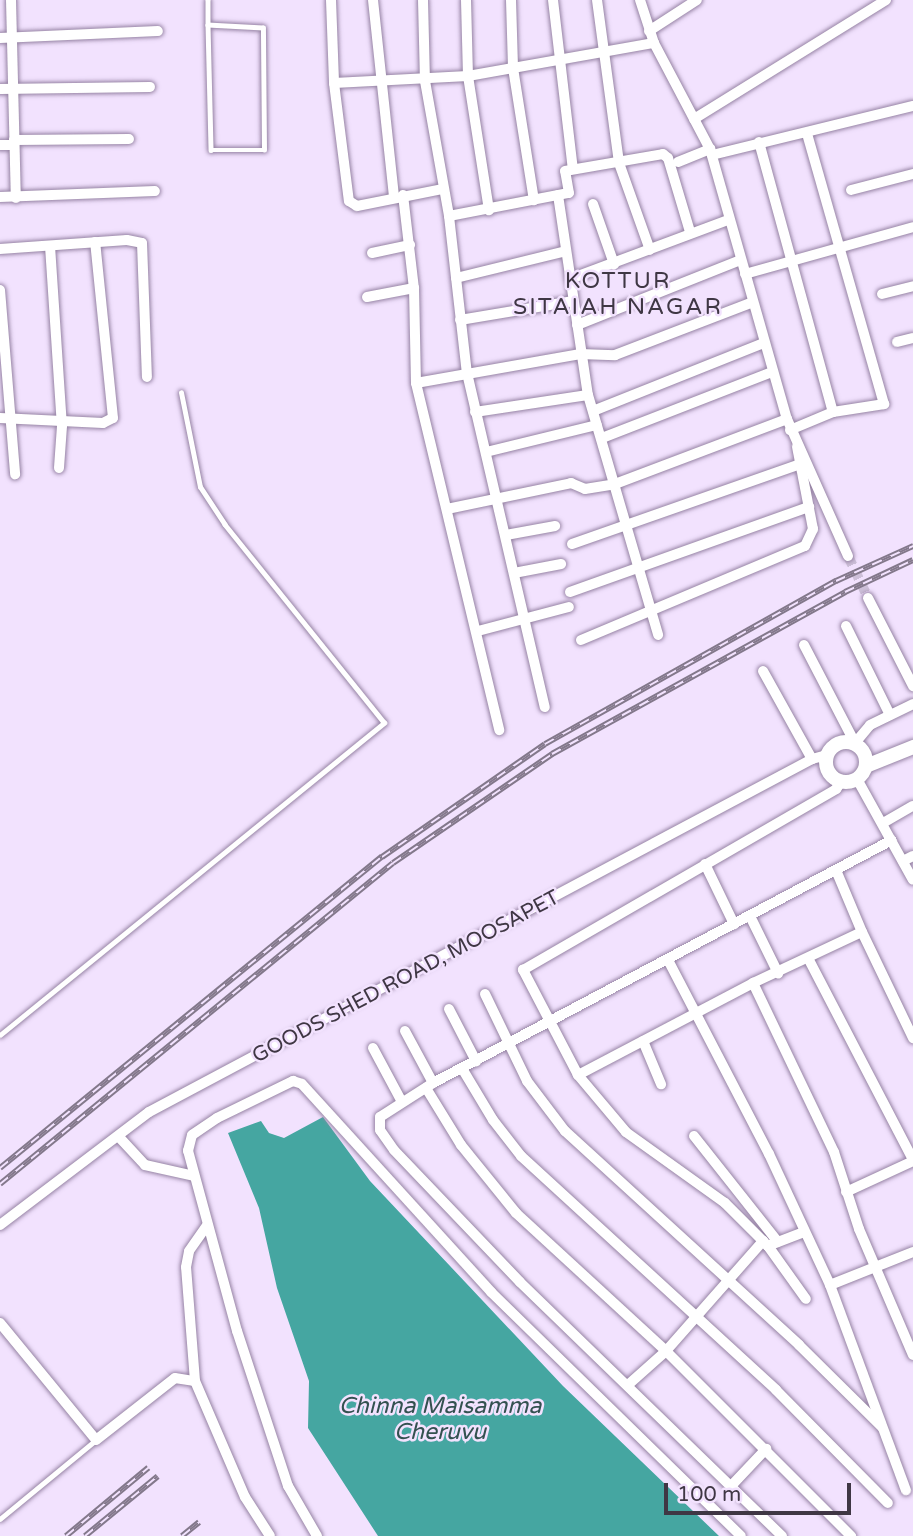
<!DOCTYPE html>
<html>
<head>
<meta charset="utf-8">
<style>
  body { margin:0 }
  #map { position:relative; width:913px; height:1536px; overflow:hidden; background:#f2e2fe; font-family:"Varela Round",sans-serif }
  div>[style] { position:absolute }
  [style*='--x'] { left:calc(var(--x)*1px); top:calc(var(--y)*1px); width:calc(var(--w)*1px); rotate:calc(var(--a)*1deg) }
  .water>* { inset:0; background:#45a6a1 }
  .street-tunnel>* { height:10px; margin-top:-5px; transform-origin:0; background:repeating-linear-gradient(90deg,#cec0d9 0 10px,transparent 0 15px) }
  .roads { filter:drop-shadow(0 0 2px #9683a4) drop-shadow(0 0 2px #9683a4) }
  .lane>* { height:4.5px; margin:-2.25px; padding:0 2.25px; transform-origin:2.25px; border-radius:2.25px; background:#fff }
  .street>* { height:10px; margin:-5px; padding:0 5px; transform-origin:5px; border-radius:5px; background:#fff }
  .secondary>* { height:14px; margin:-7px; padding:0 7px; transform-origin:7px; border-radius:7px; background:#fff }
  .secondary>.ring { margin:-7px; padding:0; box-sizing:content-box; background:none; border:14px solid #fff; border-radius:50% }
  .rail>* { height:6px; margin-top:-3px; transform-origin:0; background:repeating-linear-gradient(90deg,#f2e2fe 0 10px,#83788b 0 20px); box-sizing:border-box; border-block:2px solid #83788b }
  span { translate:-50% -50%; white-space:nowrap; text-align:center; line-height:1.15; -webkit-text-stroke:5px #f2e2fe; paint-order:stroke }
  .street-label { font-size:21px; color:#3f3744 }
  .neighbourhood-label { font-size:23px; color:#3f3744; letter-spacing:2px }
  .water-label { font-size:23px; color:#335150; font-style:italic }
  .scale { position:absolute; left:664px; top:1483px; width:187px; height:32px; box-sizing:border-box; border:4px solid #3f3744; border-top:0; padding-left:9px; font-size:21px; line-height:24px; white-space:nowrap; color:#3f3744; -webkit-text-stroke:5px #f2e2fe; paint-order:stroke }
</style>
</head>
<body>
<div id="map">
  <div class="water">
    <i style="clip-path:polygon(323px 1117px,370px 1181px,563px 1386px,719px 1536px,378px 1536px,308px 1428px,309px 1381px,277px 1288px,259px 1208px,228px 1133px,261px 1121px,269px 1133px,284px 1138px)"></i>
  </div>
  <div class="street-tunnel">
    <i style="--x:848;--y:556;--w:47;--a:64.5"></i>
  </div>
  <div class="roads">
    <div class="lane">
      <i style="--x:208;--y:0;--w:25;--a:90"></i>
      <i style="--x:208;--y:25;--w:125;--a:88.6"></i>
      <i style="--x:211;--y:150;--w:53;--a:0"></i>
      <i style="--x:264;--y:150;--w:122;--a:-90.5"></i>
      <i style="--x:263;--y:28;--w:55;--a:-176.9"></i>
      <i style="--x:0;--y:1035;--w:495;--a:-39.1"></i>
      <i style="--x:384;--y:723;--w:254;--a:-128.8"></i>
      <i style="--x:225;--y:525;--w:45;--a:-123.3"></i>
      <i style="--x:200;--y:487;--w:96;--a:-101.4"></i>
      <i style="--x:0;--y:1519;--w:124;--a:-39.5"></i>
    </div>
    <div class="street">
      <i style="--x:11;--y:0;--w:198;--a:88.6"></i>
      <i style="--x:331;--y:0;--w:83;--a:87.9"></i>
      <i style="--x:334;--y:83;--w:119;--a:82.8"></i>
      <i style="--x:349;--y:201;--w:9;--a:32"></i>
      <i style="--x:357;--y:206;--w:88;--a:-11.2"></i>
      <i style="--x:373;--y:0;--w:198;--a:83.9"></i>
      <i style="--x:423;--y:0;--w:81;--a:88.6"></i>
      <i style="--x:425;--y:81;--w:137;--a:79.9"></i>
      <i style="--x:449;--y:216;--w:158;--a:83.5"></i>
      <i style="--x:467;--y:373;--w:343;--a:76.9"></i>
      <i style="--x:466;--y:0;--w:76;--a:88.5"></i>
      <i style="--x:468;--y:76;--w:136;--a:81.1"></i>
      <i style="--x:511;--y:0;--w:68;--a:88.3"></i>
      <i style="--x:513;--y:68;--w:134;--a:81"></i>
      <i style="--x:553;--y:0;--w:170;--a:83.3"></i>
      <i style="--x:597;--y:0;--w:164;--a:82.3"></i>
      <i style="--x:619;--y:163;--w:92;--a:70.4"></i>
      <i style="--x:640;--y:0;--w:45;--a:72"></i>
      <i style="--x:654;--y:43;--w:120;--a:62.2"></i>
      <i style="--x:710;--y:149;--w:281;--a:74.1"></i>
      <i style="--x:787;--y:419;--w:150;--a:66"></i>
      <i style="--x:649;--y:31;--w:57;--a:-32.9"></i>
      <i style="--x:0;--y:38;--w:158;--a:-2.5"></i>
      <i style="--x:334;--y:83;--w:134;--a:-3"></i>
      <i style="--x:468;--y:76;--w:189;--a:-10.1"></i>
      <i style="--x:0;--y:89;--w:150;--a:-0.8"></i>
      <i style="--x:694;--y:119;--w:226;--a:-31.8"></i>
      <i style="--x:759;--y:142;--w:280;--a:74.7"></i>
      <i style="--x:0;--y:145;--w:14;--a:0"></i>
      <i style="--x:14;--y:145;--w:5;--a:-90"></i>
      <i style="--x:14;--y:140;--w:115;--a:-0.5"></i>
      <i style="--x:712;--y:155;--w:207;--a:-13.7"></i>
      <i style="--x:678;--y:162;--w:35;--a:-22"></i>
      <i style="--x:851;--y:190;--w:64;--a:-14.5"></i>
      <i style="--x:403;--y:195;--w:94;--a:83.3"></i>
      <i style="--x:414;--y:288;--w:95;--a:88.8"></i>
      <i style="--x:416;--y:383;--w:357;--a:76.5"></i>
      <i style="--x:558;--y:195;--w:202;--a:81.5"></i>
      <i style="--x:588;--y:395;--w:250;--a:73.7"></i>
      <i style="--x:0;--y:197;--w:155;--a:-2.2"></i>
      <i style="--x:593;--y:204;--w:64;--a:70.7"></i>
      <i style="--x:449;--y:216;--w:122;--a:-10.9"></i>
      <i style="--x:569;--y:193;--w:22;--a:-100"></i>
      <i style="--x:565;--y:171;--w:99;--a:-9.8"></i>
      <i style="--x:663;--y:154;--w:6;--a:39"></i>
      <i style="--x:668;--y:158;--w:77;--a:73.4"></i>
      <i style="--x:50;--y:246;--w:180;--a:86.2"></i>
      <i style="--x:62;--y:426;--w:42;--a:94.1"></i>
      <i style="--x:0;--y:249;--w:127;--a:-4.1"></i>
      <i style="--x:127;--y:240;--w:15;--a:11"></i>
      <i style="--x:142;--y:243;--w:134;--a:87.9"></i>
      <i style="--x:372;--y:253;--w:39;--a:-12"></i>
      <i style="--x:745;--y:274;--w:174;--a:-15.6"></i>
      <i style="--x:456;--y:278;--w:113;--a:-13.8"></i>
      <i style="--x:570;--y:279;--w:169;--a:-20.5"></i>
      <i style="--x:0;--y:290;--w:185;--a:85.3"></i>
      <i style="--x:882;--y:294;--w:32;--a:-14"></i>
      <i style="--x:367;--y:297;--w:48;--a:-10.8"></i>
      <i style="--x:460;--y:320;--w:115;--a:-9.5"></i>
      <i style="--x:577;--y:325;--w:175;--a:-21.7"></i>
      <i style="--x:897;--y:342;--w:16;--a:-14"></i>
      <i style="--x:416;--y:383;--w:167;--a:-10"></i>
      <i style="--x:580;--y:354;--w:35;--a:2"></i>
      <i style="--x:615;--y:355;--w:148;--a:-21"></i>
      <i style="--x:593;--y:411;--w:184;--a:-21.7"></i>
      <i style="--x:475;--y:412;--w:114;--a:-8.6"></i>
      <i style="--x:0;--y:418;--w:103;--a:2.8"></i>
      <i style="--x:103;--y:423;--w:11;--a:-27"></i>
      <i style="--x:113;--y:418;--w:177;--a:-95.8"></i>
      <i style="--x:790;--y:430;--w:47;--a:-22.7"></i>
      <i style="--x:833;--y:412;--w:52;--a:-8.9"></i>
      <i style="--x:884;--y:404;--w:281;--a:-105.9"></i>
      <i style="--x:602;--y:438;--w:182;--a:-21.2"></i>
      <i style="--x:486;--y:452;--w:114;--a:-13.7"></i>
      <i style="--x:447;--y:509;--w:127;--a:-11.8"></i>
      <i style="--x:571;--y:483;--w:15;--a:23"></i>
      <i style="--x:585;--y:489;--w:30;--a:-9"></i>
      <i style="--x:615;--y:484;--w:184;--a:-20.7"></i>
      <i style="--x:506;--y:535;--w:50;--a:-10.4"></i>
      <i style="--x:572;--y:544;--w:242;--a:-19.3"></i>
      <i style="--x:514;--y:573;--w:48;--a:-10.8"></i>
      <i style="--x:570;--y:592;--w:254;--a:-19.6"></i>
      <i style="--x:868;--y:598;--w:99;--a:62.9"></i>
      <i style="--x:846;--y:626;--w:99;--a:63.7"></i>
      <i style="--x:478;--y:631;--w:94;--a:-14.8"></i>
      <i style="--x:581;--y:640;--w:243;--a:-22.8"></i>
      <i style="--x:805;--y:546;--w:19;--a:-65"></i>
      <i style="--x:813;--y:529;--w:84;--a:-101"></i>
      <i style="--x:804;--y:645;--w:110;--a:62.5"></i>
      <i style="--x:855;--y:743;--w:23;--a:-50"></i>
      <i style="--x:870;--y:725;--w:48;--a:-26"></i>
      <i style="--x:763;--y:671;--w:101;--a:60.9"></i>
      <i style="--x:857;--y:779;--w:115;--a:61"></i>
      <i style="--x:883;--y:823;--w:34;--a:-30"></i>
      <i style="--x:903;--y:861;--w:11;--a:-27"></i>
      <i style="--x:705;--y:864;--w:67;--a:64.2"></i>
      <i style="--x:750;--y:916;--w:64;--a:63.8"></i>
      <i style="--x:862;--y:932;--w:118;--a:64.3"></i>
      <i style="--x:808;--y:958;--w:228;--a:62.5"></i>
      <i style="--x:668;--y:960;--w:219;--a:62.5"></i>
      <i style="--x:769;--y:1154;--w:145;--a:65"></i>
      <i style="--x:830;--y:1285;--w:219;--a:69.7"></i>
      <i style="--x:753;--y:983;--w:120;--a:-25.1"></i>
      <i style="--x:862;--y:932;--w:67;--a:-112.8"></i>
      <i style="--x:485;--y:994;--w:97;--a:64.2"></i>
      <i style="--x:527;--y:1081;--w:63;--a:52.8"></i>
      <i style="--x:565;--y:1131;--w:317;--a:42.4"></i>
      <i style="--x:799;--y:1345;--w:117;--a:44.7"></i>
      <i style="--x:449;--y:1009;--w:59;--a:62.6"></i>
      <i style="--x:405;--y:1031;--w:59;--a:61.7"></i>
      <i style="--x:643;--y:1041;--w:47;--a:67.3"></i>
      <i style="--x:373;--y:1048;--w:61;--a:61.8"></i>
      <i style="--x:463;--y:1070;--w:58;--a:59"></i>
      <i style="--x:493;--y:1120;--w:46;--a:52.1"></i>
      <i style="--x:521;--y:1156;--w:346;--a:42.5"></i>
      <i style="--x:776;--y:1390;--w:159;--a:45.3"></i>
      <i style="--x:578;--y:1075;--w:198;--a:-27.7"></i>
      <i style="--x:753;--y:983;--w:187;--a:64.4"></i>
      <i style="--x:834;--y:1152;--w:81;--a:72"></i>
      <i style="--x:859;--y:1229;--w:137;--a:66.8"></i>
      <i style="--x:426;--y:1088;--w:67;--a:58.4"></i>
      <i style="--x:461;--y:1145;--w:87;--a:51"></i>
      <i style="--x:516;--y:1213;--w:204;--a:42.6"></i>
      <i style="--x:666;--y:1351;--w:262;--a:45"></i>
      <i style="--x:694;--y:1136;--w:135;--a:51.6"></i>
      <i style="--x:119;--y:1137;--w:38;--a:47"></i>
      <i style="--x:145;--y:1165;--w:50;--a:12.7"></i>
      <i style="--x:846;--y:1192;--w:74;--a:-24.8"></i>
      <i style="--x:0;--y:1225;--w:187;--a:-37.2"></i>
      <i style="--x:149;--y:1112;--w:751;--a:-28.03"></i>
      <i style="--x:812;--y:759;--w:16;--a:-15"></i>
      <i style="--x:804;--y:1232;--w:39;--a:159"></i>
      <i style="--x:768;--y:1246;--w:61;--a:-135"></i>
      <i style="--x:725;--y:1203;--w:122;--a:-144.4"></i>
      <i style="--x:626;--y:1132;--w:75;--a:-130.1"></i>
      <i style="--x:578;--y:1075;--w:119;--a:-117.6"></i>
      <i style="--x:523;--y:970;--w:362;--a:-30"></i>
      <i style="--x:836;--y:789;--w:9;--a:-54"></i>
      <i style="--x:768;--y:1246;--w:65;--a:54.4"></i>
      <i style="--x:830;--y:1285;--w:89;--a:-21.7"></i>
      <i style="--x:0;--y:1323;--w:151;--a:50.6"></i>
      <i style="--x:96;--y:1440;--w:100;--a:-38.1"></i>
      <i style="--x:175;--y:1378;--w:20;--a:9"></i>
      <i style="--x:195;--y:1381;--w:126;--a:66.7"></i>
      <i style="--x:245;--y:1497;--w:46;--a:57.3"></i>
      <i style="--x:195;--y:1381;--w:114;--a:-94.5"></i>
      <i style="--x:186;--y:1267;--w:16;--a:-79"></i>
      <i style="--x:189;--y:1251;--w:32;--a:-55"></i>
      <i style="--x:629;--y:1384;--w:50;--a:-41.7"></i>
      <i style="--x:666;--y:1351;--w:147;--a:-48.6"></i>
      <i style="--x:732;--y:1485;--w:50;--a:-46.6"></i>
      <i style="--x:317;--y:1536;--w:58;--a:-120.1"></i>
      <i style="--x:288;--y:1486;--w:163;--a:-108.2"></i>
      <i style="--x:237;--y:1331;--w:187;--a:-105.2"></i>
      <i style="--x:188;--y:1151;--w:16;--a:-76"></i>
      <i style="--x:192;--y:1135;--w:30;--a:-34"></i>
      <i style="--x:217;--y:1118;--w:85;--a:-26"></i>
      <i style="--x:293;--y:1081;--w:9;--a:18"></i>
      <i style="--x:302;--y:1084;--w:281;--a:47.7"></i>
      <i style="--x:491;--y:1292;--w:349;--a:44.3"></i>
      <i style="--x:782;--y:1536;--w:365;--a:-135.9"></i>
      <i style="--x:520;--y:1282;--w:182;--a:-133.7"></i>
      <i style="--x:394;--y:1150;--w:24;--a:-125"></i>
      <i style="--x:380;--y:1130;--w:13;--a:-90"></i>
      <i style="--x:380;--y:1117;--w:63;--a:-32.7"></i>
      <i style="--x:433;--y:1083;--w:519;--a:-27.9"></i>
    </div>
    <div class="secondary">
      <i class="ring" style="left:826px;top:742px;width:26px;height:26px"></i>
      <i style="--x:866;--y:766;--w:51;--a:-22"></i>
    </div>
  </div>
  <div class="rail">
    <i style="--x:0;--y:1168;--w:493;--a:-39.2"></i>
    <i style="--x:382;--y:857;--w:198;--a:-34.7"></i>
    <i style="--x:545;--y:744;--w:334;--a:-29.3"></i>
    <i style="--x:836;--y:581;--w:85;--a:-24.4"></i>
    <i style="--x:0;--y:1184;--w:507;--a:-39.24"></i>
    <i style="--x:393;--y:863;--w:193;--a:-34.4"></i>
    <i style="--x:552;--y:754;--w:335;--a:-28.9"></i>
    <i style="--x:845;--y:592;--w:75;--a:-25.2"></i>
    <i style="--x:66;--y:1536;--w:107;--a:-39.7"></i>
    <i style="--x:85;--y:1536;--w:94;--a:-39.4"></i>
    <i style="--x:182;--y:1536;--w:22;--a:-39"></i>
  </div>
  <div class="street-label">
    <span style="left:406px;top:977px;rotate:-28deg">GOODS SHED ROAD, MOOSAPET</span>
  </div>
  <div class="neighbourhood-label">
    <span style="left:618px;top:294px">KOTTUR<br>SITAIAH NAGAR</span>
  </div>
  <div class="water-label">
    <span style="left:440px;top:1419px">Chinna Maisamma<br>Cheruvu</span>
  </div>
  <div class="scale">100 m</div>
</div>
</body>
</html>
